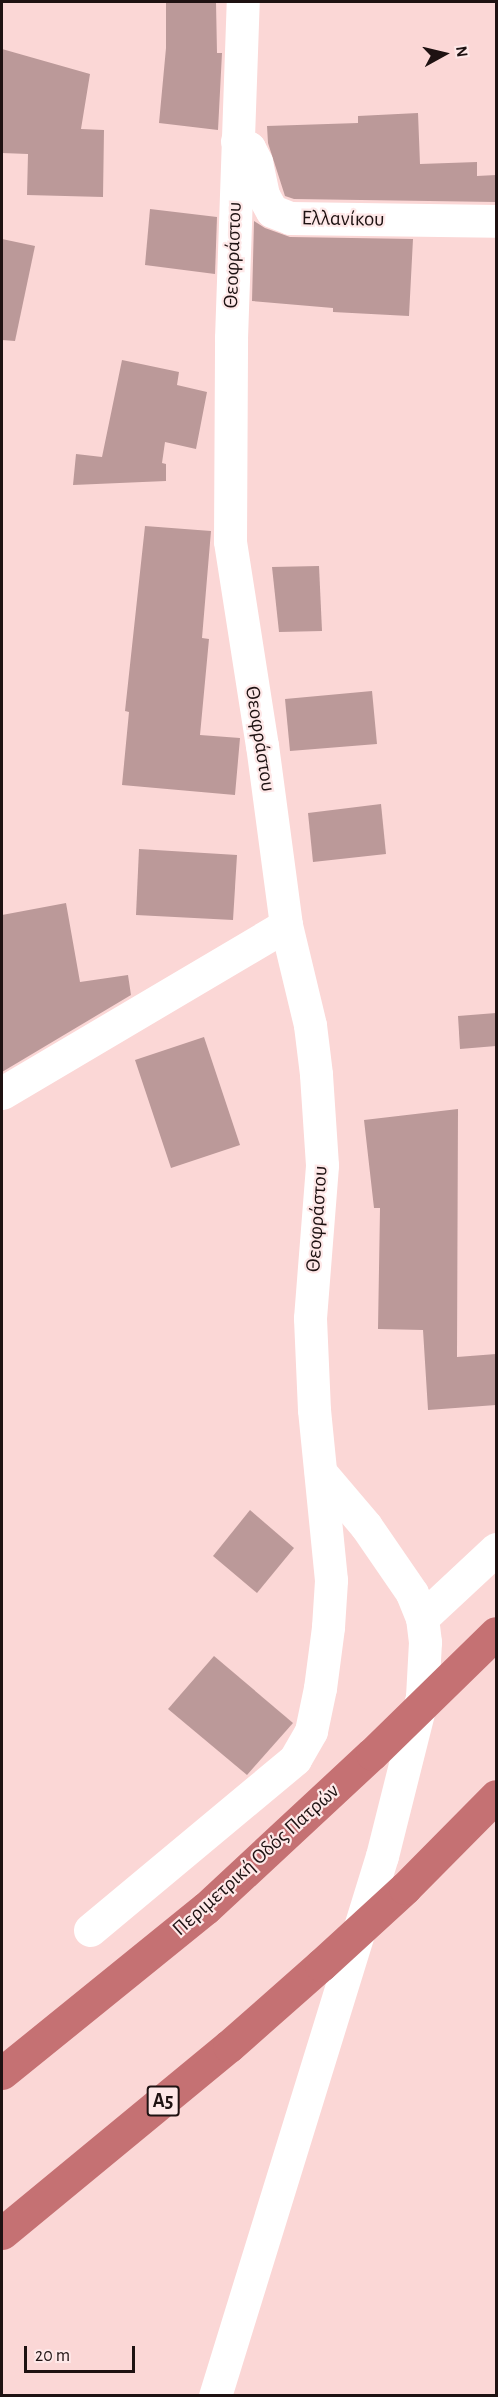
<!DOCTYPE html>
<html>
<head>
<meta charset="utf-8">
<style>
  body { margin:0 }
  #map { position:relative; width:498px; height:2397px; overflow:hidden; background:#fbd7d6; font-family:"Alegreya Sans",sans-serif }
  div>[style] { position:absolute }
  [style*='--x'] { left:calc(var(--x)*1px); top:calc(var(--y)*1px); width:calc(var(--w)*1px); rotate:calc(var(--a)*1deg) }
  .building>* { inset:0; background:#b99 }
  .minor>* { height:33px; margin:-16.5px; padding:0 16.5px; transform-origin:16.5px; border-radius:16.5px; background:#fff }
  .highway>* { height:33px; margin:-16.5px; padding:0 16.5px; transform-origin:16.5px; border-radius:16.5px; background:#c57173 }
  span { translate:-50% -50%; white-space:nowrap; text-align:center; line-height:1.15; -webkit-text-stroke:4.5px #fee8e8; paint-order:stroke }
  .shield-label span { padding:2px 4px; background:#fee8e8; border:2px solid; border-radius:4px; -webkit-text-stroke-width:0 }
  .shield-label { font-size:20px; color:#1e1212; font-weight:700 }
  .street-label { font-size:21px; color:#1e1212 }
  .frame { position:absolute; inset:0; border:3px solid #1e1212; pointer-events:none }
  .north { position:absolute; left:414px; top:24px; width:60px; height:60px; -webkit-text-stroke:4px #fee8e8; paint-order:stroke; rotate:82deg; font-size:16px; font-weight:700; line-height:24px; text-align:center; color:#1e1212 }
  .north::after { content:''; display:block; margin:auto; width:21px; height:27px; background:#1e1212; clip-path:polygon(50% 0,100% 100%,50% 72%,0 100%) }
  .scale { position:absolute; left:24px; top:2346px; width:111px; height:27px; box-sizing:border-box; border:3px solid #1e1212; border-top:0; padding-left:8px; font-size:18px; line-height:21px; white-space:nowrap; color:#1e1212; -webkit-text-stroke:4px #fee8e8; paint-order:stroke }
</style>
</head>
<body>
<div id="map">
  <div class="building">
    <i style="clip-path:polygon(166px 2px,216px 2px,217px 53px,222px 53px,218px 130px,159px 123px,166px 48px)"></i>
    <i style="clip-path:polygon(2px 49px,90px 74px,81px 129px,104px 130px,103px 197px,27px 195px,28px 154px,2px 153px)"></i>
    <i style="clip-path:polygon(418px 113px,420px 164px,477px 162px,477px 176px,496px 175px,496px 202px,294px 199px,285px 196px,268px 143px,267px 126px,358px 123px,358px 116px)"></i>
    <i style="clip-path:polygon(150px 209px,217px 217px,215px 274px,145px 265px)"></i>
    <i style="clip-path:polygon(254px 221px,265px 228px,290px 237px,413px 239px,409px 316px,333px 312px,333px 308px,252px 301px)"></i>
    <i style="clip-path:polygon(2px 239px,35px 246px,15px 341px,2px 340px)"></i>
    <i style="clip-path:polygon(122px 360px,179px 372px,177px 385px,207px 392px,196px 449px,165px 442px,162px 463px,166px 464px,166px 481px,73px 485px,76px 454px,102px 457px)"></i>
    <i style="clip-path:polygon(145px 526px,211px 531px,202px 638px,209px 639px,200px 735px,240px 738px,235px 795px,122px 785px,129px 712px,125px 711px)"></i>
    <i style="clip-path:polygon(319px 566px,322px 631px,279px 632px,272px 567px)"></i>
    <i style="clip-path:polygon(372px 691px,377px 744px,290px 751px,285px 699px)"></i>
    <i style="clip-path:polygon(381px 804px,386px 854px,313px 862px,308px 813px)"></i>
    <i style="clip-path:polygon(139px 849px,237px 855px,233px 920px,136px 915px)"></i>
    <i style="clip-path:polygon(66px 903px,80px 982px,128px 975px,131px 995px,2px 1072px,2px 915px)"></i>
    <i style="clip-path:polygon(496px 1013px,496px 1046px,460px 1049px,458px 1016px)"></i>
    <i style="clip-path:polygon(204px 1037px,240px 1145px,171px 1168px,135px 1060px)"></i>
    <i style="clip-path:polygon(458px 1109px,457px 1357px,496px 1354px,496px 1405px,428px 1410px,423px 1330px,378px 1329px,380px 1208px,374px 1208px,364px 1120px)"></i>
    <i style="clip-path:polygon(250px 1510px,294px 1548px,257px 1593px,213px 1556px)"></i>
    <i style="clip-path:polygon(214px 1656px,293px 1723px,247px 1775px,168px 1709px)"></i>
  </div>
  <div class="minor">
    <i style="--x:237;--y:141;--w:14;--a:30"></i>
    <i style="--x:249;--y:148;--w:16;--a:63"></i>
    <i style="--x:256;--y:162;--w:34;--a:78"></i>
    <i style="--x:263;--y:195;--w:18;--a:61"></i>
    <i style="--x:272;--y:211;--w:19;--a:21"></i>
    <i style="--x:290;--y:218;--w:206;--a:0.8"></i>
    <i style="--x:2;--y:1093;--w:330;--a:-30.6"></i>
    <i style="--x:422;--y:1618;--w:101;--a:-43"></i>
    <i style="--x:90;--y:1930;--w:267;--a:-39.8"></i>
    <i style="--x:295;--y:1759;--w:32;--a:-60"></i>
    <i style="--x:311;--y:1731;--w:44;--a:-78.2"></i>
    <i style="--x:320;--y:1688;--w:62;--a:-82.5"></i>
    <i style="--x:328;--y:1627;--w:47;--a:-86.3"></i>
    <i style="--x:331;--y:1580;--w:171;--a:-95.7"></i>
    <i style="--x:314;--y:1410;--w:92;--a:-92.5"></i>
    <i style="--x:310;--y:1318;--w:153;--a:-85.5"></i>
    <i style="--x:322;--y:1165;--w:91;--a:-93.8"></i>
    <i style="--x:316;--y:1074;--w:49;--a:-97"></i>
    <i style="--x:310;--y:1025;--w:103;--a:-103.5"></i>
    <i style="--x:286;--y:925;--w:181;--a:-97.6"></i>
    <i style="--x:262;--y:746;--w:207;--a:-98.9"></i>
    <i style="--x:230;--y:541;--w:203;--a:-89.7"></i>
    <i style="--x:231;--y:338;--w:336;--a:-88"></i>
    <i style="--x:215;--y:2396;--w:565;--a:-72.82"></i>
    <i style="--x:382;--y:1856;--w:164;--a:-75.9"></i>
    <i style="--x:422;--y:1697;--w:55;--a:-86.9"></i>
    <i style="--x:425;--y:1642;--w:24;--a:-97"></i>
    <i style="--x:422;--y:1618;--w:27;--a:-112"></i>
    <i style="--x:412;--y:1593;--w:81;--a:-124.5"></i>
    <i style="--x:366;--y:1526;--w:70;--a:-130.3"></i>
  </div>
  <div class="highway">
    <i style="--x:2;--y:2073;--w:262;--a:-39"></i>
    <i style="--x:206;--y:1908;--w:226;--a:-42.9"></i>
    <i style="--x:372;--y:1754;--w:173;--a:-44.3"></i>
    <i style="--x:2;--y:2233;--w:294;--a:-39.5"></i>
    <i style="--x:229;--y:2046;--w:123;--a:-41.4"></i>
    <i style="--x:321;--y:1965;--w:114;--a:-42.5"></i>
    <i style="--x:405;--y:1888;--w:129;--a:-45.3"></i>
  </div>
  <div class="shield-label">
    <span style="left:163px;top:2101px">Α5</span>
  </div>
  <div class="street-label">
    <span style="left:343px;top:219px;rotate:1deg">Ελλανίκου</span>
    <span style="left:233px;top:255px;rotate:-88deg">Θεοφράστου</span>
    <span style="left:260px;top:739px;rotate:81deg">Θεοφράστου</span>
    <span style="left:317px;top:1219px;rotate:-86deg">Θεοφράστου</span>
    <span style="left:256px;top:1860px;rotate:-42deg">Περιμετρική Οδός Πατρών</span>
  </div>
  <div class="frame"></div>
  <div class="north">N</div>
  <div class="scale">20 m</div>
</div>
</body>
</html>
